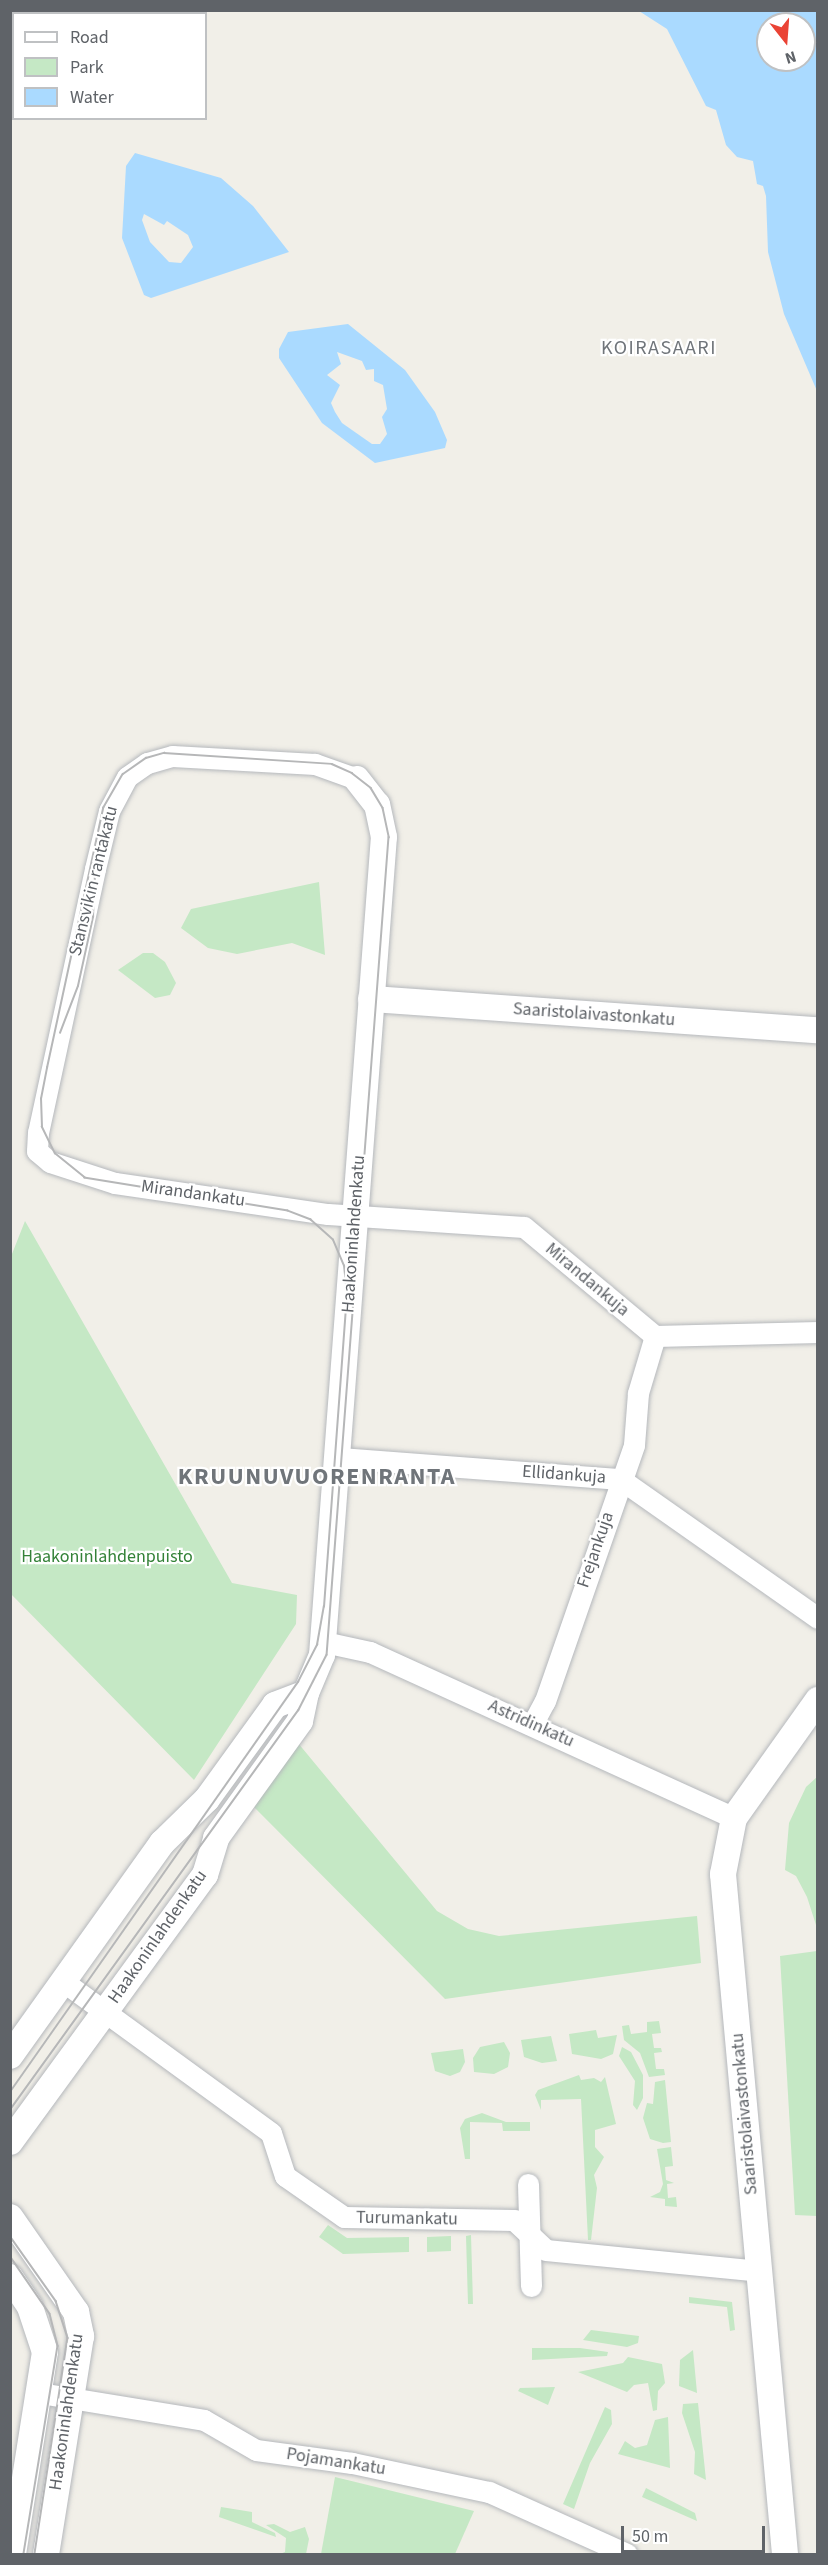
<!DOCTYPE html>
<html>
<head>
<meta charset="utf-8">
<style>
  body { margin:0 }
  #map { position:relative; width:828px; height:2565px; overflow:hidden; background:#f1efe8; font-family:"Source Sans 3",sans-serif }
  div>[style] { position:absolute }
  [style*='--x'] { left:calc(var(--x)*1px); top:calc(var(--y)*1px); width:calc(var(--w)*1px); rotate:calc(var(--a)*1deg) }
  .green>* { inset:0; background:#c5e8c5 }
  .water>* { inset:0; background:#aadaff }
  .roads { filter:drop-shadow(0 0 2px #b5b8bc) drop-shadow(0 0 2px #b5b8bc) }
  .minor>* { height:21px; margin:-10.5px; padding:0 10.5px; transform-origin:10.5px; border-radius:10.5px; background:#fff }
  .tertiary>* { height:26px; margin:-13px; padding:0 13px; transform-origin:13px; border-radius:13px; background:#fff }
  .tram>* { height:1.5px; margin:-0.75px; padding:0 0.75px; transform-origin:0.75px; border-radius:0.75px; background:#b6b7b8 }
  span { translate:-50% -50%; white-space:nowrap; text-align:center; line-height:1.15; -webkit-text-stroke:4.5px #fff; paint-order:stroke }
  .street-label { font-size:18px; color:#5f6368 }
  .park-label { font-size:18px; color:#348238 }
  .neighbourhood-label { font-size:20px; color:#70757a; letter-spacing:1.5px }
  .district-label { font-size:24px; color:#70757a; font-weight:700; letter-spacing:1.5px }
  .frame { position:absolute; inset:0; border:12px solid #5f6368; pointer-events:none }
  .legend { position:absolute; left:12px; top:12px; width:195px; height:108px; box-sizing:border-box; background:#fff; border:2px solid #bfc1c3; margin:0; padding:8px 10px; list-style:none; font-size:18px; color:#5f6368 }
  .legend li { display:flex; align-items:center; gap:12px; height:30px }
  .legend b { width:30px; border:2px solid #bfc1c3 }
  .north { position:absolute; left:756px; top:12px; width:60px; height:60px; box-sizing:border-box; background:#fff; border:2px solid #bfc1c3; border-radius:50%; rotate:163deg; font-size:16px; font-weight:700; line-height:24px; text-align:center; color:#5f6368 }
  .north::after { content:''; display:block; margin:auto; width:21px; height:27px; background:#ea4335; clip-path:polygon(50% 0,100% 100%,50% 72%,0 100%) }
  .scale { position:absolute; left:621px; top:2526px; width:144px; height:27px; box-sizing:border-box; border:3px solid #5f6368; border-top:0; padding-left:8px; font-size:18px; line-height:21px; white-space:nowrap; color:#5f6368; -webkit-text-stroke:4px #fff; paint-order:stroke }
</style>
</head>
<body>
<div id="map">
  <div class="green">
    <i style="clip-path:polygon(319px 882px,325px 955px,292px 943px,237px 954px,208px 948px,181px 928px,191px 909px)"></i>
    <i style="clip-path:polygon(143px 953px,153px 953px,165px 962px,176px 983px,170px 995px,155px 998px,118px 970px)"></i>
    <i style="clip-path:polygon(25px 1221px,232px 1583px,297px 1595px,296px 1624px,194px 1780px,11px 1594px,10px 1259px)"></i>
    <i style="clip-path:polygon(298px 1743px,437px 1911px,468px 1929px,499px 1936px,697px 1916px,701px 1963px,445px 1999px,254px 1807px)"></i>
    <i style="clip-path:polygon(817px 1777px,818px 1925px,816px 1925px,807px 1897px,796px 1876px,785px 1870px,789px 1823px,806px 1787px)"></i>
    <i style="clip-path:polygon(817px 1951px,818px 1951px,817px 2216px,795px 2215px,780px 1956px)"></i>
    <i style="clip-path:polygon(659px 2021px,661px 2033px,652px 2034px,654px 2048px,661px 2048px,662px 2052px,654px 2053px,656px 2069px,664px 2069px,665px 2075px,649px 2077px,640px 2053px,624px 2040px,622px 2026px,629px 2025px,631px 2034px,647px 2032px,647px 2022px)"></i>
    <i style="clip-path:polygon(596px 2030px,598px 2038px,617px 2035px,613px 2054px,601px 2059px,572px 2054px,569px 2034px)"></i>
    <i style="clip-path:polygon(551px 2036px,557px 2061px,542px 2063px,524px 2057px,521px 2040px)"></i>
    <i style="clip-path:polygon(504px 2042px,510px 2053px,508px 2067px,494px 2074px,474px 2072px,473px 2058px,480px 2047px)"></i>
    <i style="clip-path:polygon(622px 2047px,631px 2052px,643px 2075px,643px 2098px,637px 2110px,633px 2105px,635px 2081px,619px 2056px)"></i>
    <i style="clip-path:polygon(463px 2049px,465px 2062px,460px 2072px,450px 2076px,435px 2071px,431px 2053px)"></i>
    <i style="clip-path:polygon(579px 2075px,581px 2080px,594px 2078px,601px 2082px,605px 2077px,616px 2124px,595px 2130px,595px 2147px,604px 2157px,594px 2175px,597px 2188px,591px 2240px,588px 2240px,581px 2099px,541px 2100px,541px 2110px,535px 2095px,538px 2090px)"></i>
    <i style="clip-path:polygon(665px 2080px,671px 2142px,663px 2143px,650px 2139px,643px 2118px,647px 2103px,653px 2104px,655px 2082px)"></i>
    <i style="clip-path:polygon(482px 2113px,506px 2122px,530px 2122px,530px 2131px,503px 2131px,502px 2123px,470px 2122px,470px 2159px,465px 2159px,460px 2128px,465px 2119px)"></i>
    <i style="clip-path:polygon(671px 2147px,673px 2166px,665px 2167px,666px 2180px,674px 2183px,667px 2184px,668px 2198px,676px 2197px,677px 2207px,665px 2206px,665px 2199px,650px 2197px,660px 2192px,663px 2184px,657px 2149px)"></i>
    <i style="clip-path:polygon(328px 2225px,347px 2238px,409px 2237px,409px 2252px,343px 2254px,319px 2237px)"></i>
    <i style="clip-path:polygon(471px 2235px,473px 2304px,468px 2304px,466px 2236px)"></i>
    <i style="clip-path:polygon(451px 2236px,451px 2251px,427px 2252px,427px 2237px)"></i>
    <i style="clip-path:polygon(689px 2297px,732px 2302px,735px 2330px,730px 2331px,727px 2307px,689px 2303px)"></i>
    <i style="clip-path:polygon(591px 2330px,639px 2336px,638px 2343px,627px 2347px,583px 2340px)"></i>
    <i style="clip-path:polygon(532px 2348px,580px 2348px,608px 2352px,607px 2356px,532px 2360px)"></i>
    <i style="clip-path:polygon(693px 2350px,697px 2393px,679px 2386px,680px 2360px)"></i>
    <i style="clip-path:polygon(628px 2357px,662px 2364px,665px 2383px,658px 2391px,657px 2410px,653px 2411px,648px 2383px,634px 2385px,627px 2392px,578px 2372px,623px 2363px)"></i>
    <i style="clip-path:polygon(555px 2387px,548px 2405px,518px 2391px,520px 2388px)"></i>
    <i style="clip-path:polygon(698px 2403px,706px 2480px,694px 2474px,695px 2452px,682px 2413px,683px 2404px)"></i>
    <i style="clip-path:polygon(605px 2407px,611px 2410px,612px 2424px,590px 2463px,574px 2509px,563px 2504px)"></i>
    <i style="clip-path:polygon(668px 2417px,670px 2468px,618px 2454px,625px 2441px,635px 2448px,647px 2445px,655px 2420px)"></i>
    <i style="clip-path:polygon(335px 2477px,474px 2511px,455px 2554px,321px 2554px)"></i>
    <i style="clip-path:polygon(646px 2488px,695px 2513px,697px 2521px,642px 2497px)"></i>
    <i style="clip-path:polygon(221px 2507px,252px 2512px,252px 2522px,275px 2533px,276px 2537px,219px 2517px)"></i>
    <i style="clip-path:polygon(274px 2524px,290px 2532px,305px 2527px,309px 2539px,306px 2554px,280px 2554px,285px 2552px,286px 2538px,266px 2525px)"></i>
  </div>
  <div class="water">
    <i style="clip-path:polygon(evenodd,639px 11px,817px 11px,817px 391px,784px 314px,768px 252px,766px 196px,763px 186px,757px 184px,753px 161px,737px 157px,726px 145px,716px 110px,706px 106px,667px 29px,639px 11px,768px 24px,804px 24px,804px 60px,768px 60px,768px 24px)"></i>
    <i style="clip-path:polygon(evenodd,135px 153px,221px 178px,253px 206px,289px 252px,151px 298px,144px 295px,122px 238px,126px 166px,135px 153px,144px 214px,164px 225px,167px 221px,188px 235px,193px 247px,181px 263px,169px 262px,150px 242px,142px 220px,144px 214px)"></i>
    <i style="clip-path:polygon(evenodd,348px 324px,405px 370px,435px 412px,447px 440px,445px 448px,375px 463px,322px 423px,279px 358px,279px 349px,288px 332px,348px 324px,337px 352px,362px 361px,366px 370px,374px 369px,374px 381px,383px 385px,387px 409px,382px 417px,387px 434px,380px 444px,372px 444px,342px 423px,335px 412px,331px 403px,340px 385px,327px 375px,341px 364px,337px 352px)"></i>
  </div>
  <div class="roads">
    <div class="minor">
      <i style="--x:357;--y:779;--w:45;--a:-160.3"></i>
      <i style="--x:315;--y:764;--w:143;--a:-176.8"></i>
      <i style="--x:172;--y:756;--w:26;--a:164"></i>
      <i style="--x:147;--y:763;--w:24;--a:145"></i>
      <i style="--x:127;--y:777;--w:38;--a:118"></i>
      <i style="--x:109;--y:811;--w:60;--a:103.6"></i>
      <i style="--x:95;--y:869;--w:269;--a:102.2"></i>
      <i style="--x:38;--y:1132;--w:19;--a:93"></i>
      <i style="--x:37;--y:1151;--w:17;--a:40"></i>
      <i style="--x:50;--y:1162;--w:68;--a:17.9"></i>
      <i style="--x:115;--y:1183;--w:215;--a:8.3"></i>
      <i style="--x:328;--y:1214;--w:196;--a:3.8"></i>
      <i style="--x:524;--y:1227;--w:170;--a:39.8"></i>
      <i style="--x:655;--y:1336;--w:163;--a:-1.4"></i>
      <i style="--x:340;--y:1458;--w:281;--a:4.3"></i>
      <i style="--x:620;--y:1479;--w:242;--a:35.1"></i>
      <i style="--x:324;--y:1642;--w:47;--a:12.3"></i>
      <i style="--x:370;--y:1652;--w:400;--a:24.5"></i>
      <i style="--x:532;--y:1725;--w:27;--a:-62"></i>
      <i style="--x:545;--y:1701;--w:271;--a:-70.8"></i>
      <i style="--x:634;--y:1445;--w:52;--a:-85.6"></i>
      <i style="--x:638;--y:1393;--w:59;--a:-73.4"></i>
      <i style="--x:64;--y:1982;--w:256;--a:36.1"></i>
      <i style="--x:271;--y:2133;--w:45;--a:72"></i>
      <i style="--x:285;--y:2176;--w:72;--a:34.8"></i>
      <i style="--x:344;--y:2217;--w:170;--a:1"></i>
      <i style="--x:514;--y:2220;--w:44;--a:43.2"></i>
      <i style="--x:546;--y:2250;--w:214;--a:5.6"></i>
      <i style="--x:528;--y:2184;--w:102;--a:88.3"></i>
      <i style="--x:40;--y:2393;--w:166;--a:9.3"></i>
      <i style="--x:204;--y:2420;--w:60;--a:30"></i>
      <i style="--x:256;--y:2450;--w:97;--a:7.7"></i>
      <i style="--x:352;--y:2463;--w:140;--a:12"></i>
      <i style="--x:489;--y:2492;--w:151;--a:24.2"></i>
    </div>
    <div class="tertiary">
      <i style="--x:371;--y:999;--w:448;--a:4"></i>
      <i style="--x:10;--y:2056;--w:262;--a:-54.5"></i>
      <i style="--x:162;--y:1843;--w:63;--a:-44.4"></i>
      <i style="--x:207;--y:1799;--w:116;--a:-54.1"></i>
      <i style="--x:275;--y:1705;--w:33;--a:-21"></i>
      <i style="--x:10;--y:2142;--w:331;--a:-53.9"></i>
      <i style="--x:205;--y:1875;--w:39;--a:-73"></i>
      <i style="--x:216;--y:1838;--w:144;--a:-54.3"></i>
      <i style="--x:300;--y:1721;--w:29;--a:-78"></i>
      <i style="--x:306;--y:1693;--w:41;--a:-67.2"></i>
      <i style="--x:322;--y:1655;--w:820;--a:-85.67"></i>
      <i style="--x:384;--y:837;--w:33;--a:-102"></i>
      <i style="--x:377;--y:805;--w:33;--a:-128"></i>
      <i style="--x:10;--y:2217;--w:116;--a:55.2"></i>
      <i style="--x:76;--y:2312;--w:25;--a:78"></i>
      <i style="--x:81;--y:2336;--w:221;--a:99.1"></i>
      <i style="--x:10;--y:2277;--w:36;--a:56"></i>
      <i style="--x:30;--y:2307;--w:47;--a:71.6"></i>
      <i style="--x:45;--y:2352;--w:205;--a:99"></i>
      <i style="--x:785;--y:2554;--w:683;--a:-95.21"></i>
      <i style="--x:723;--y:1874;--w:57;--a:-78.9"></i>
      <i style="--x:734;--y:1818;--w:145;--a:-54.6"></i>
    </div>
  </div>
  <div class="tram">
    <i style="--x:60;--y:1033;--w:50;--a:-69"></i>
    <i style="--x:78;--y:986;--w:71;--a:-77.7"></i>
    <i style="--x:93;--y:917;--w:44;--a:-87.4"></i>
    <i style="--x:10;--y:2092;--w:501;--a:-54.91"></i>
    <i style="--x:298;--y:1682;--w:42;--a:-62.8"></i>
    <i style="--x:317;--y:1645;--w:39;--a:-80"></i>
    <i style="--x:324;--y:1607;--w:314;--a:-85.8"></i>
    <i style="--x:347;--y:1294;--w:28;--a:-96"></i>
    <i style="--x:344;--y:1266;--w:28;--a:-113"></i>
    <i style="--x:333;--y:1240;--w:30;--a:-138"></i>
    <i style="--x:311;--y:1220;--w:25;--a:-159"></i>
    <i style="--x:288;--y:1211;--w:206;--a:-170.8"></i>
    <i style="--x:85;--y:1178;--w:38;--a:-141"></i>
    <i style="--x:55;--y:1154;--w:30;--a:-116"></i>
    <i style="--x:42;--y:1127;--w:28;--a:-92"></i>
    <i style="--x:41;--y:1099;--w:32;--a:-79"></i>
    <i style="--x:47;--y:1068;--w:266;--a:-77.8"></i>
    <i style="--x:103;--y:808;--w:39;--a:-60"></i>
    <i style="--x:123;--y:774;--w:28;--a:-35"></i>
    <i style="--x:146;--y:758;--w:19;--a:-16"></i>
    <i style="--x:164;--y:753;--w:168;--a:3.7"></i>
    <i style="--x:332;--y:764;--w:22;--a:24"></i>
    <i style="--x:352;--y:773;--w:24;--a:38"></i>
    <i style="--x:371;--y:788;--w:23;--a:59"></i>
    <i style="--x:383;--y:808;--w:30;--a:78"></i>
    <i style="--x:389;--y:837;--w:820;--a:94.33"></i>
    <i style="--x:327;--y:1655;--w:62;--a:117"></i>
    <i style="--x:299;--y:1710;--w:494;--a:125.8"></i>
    <i style="--x:10;--y:2236;--w:80;--a:54.7"></i>
    <i style="--x:56;--y:2301;--w:39;--a:72"></i>
    <i style="--x:68;--y:2338;--w:219;--a:98.7"></i>
    <i style="--x:10;--y:2256;--w:70;--a:55.4"></i>
    <i style="--x:50;--y:2314;--w:33;--a:76"></i>
    <i style="--x:58;--y:2346;--w:211;--a:99.3"></i>
  </div>
  <div class="street-label">
    <span style="left:94px;top:881px;rotate:-76deg">Stansvikin rantakatu</span>
    <span style="left:594px;top:1015px;rotate:4deg">Saaristolaivastonkatu</span>
    <span style="left:193px;top:1194px;rotate:8deg">Mirandankatu</span>
    <span style="left:354px;top:1234px;rotate:-86deg">Haakoninlahdenkatu</span>
    <span style="left:587px;top:1280px;rotate:40deg">Mirandankuja</span>
    <span style="left:564px;top:1475px;rotate:4deg">Ellidankuja</span>
    <span style="left:596px;top:1550px;rotate:-71deg">Frejankuja</span>
    <span style="left:531px;top:1724px;rotate:24deg">Astridinkatu</span>
    <span style="left:158px;top:1937px;rotate:-55deg">Haakoninlahdenkatu</span>
    <span style="left:745px;top:2114px;rotate:-95deg">Saaristolaivastonkatu</span>
    <span style="left:407px;top:2219px;rotate:1deg">Turumankatu</span>
    <span style="left:67px;top:2412px;rotate:-82deg">Haakoninlahdenkatu</span>
    <span style="left:336px;top:2462px;rotate:9deg">Pojamankatu</span>
  </div>
  <div class="park-label">
    <span style="left:107px;top:1557px">Haakoninlahdenpuisto</span>
  </div>
  <div class="neighbourhood-label">
    <span style="left:659px;top:348px">KOIRASAARI</span>
  </div>
  <div class="district-label">
    <span style="left:317px;top:1477px">KRUUNUVUORENRANTA</span>
  </div>
  <div class="frame"></div>
  <ul class="legend">
  <li><b style="height:8px;background:#fff"></b>Road</li>
  <li><b style="height:16px;background:#c5e8c5"></b>Park</li>
  <li><b style="height:16px;background:#aadaff"></b>Water</li>
  </ul>
  <div class="north">N</div>
  <div class="scale">50 m</div>
</div>
</body>
</html>
